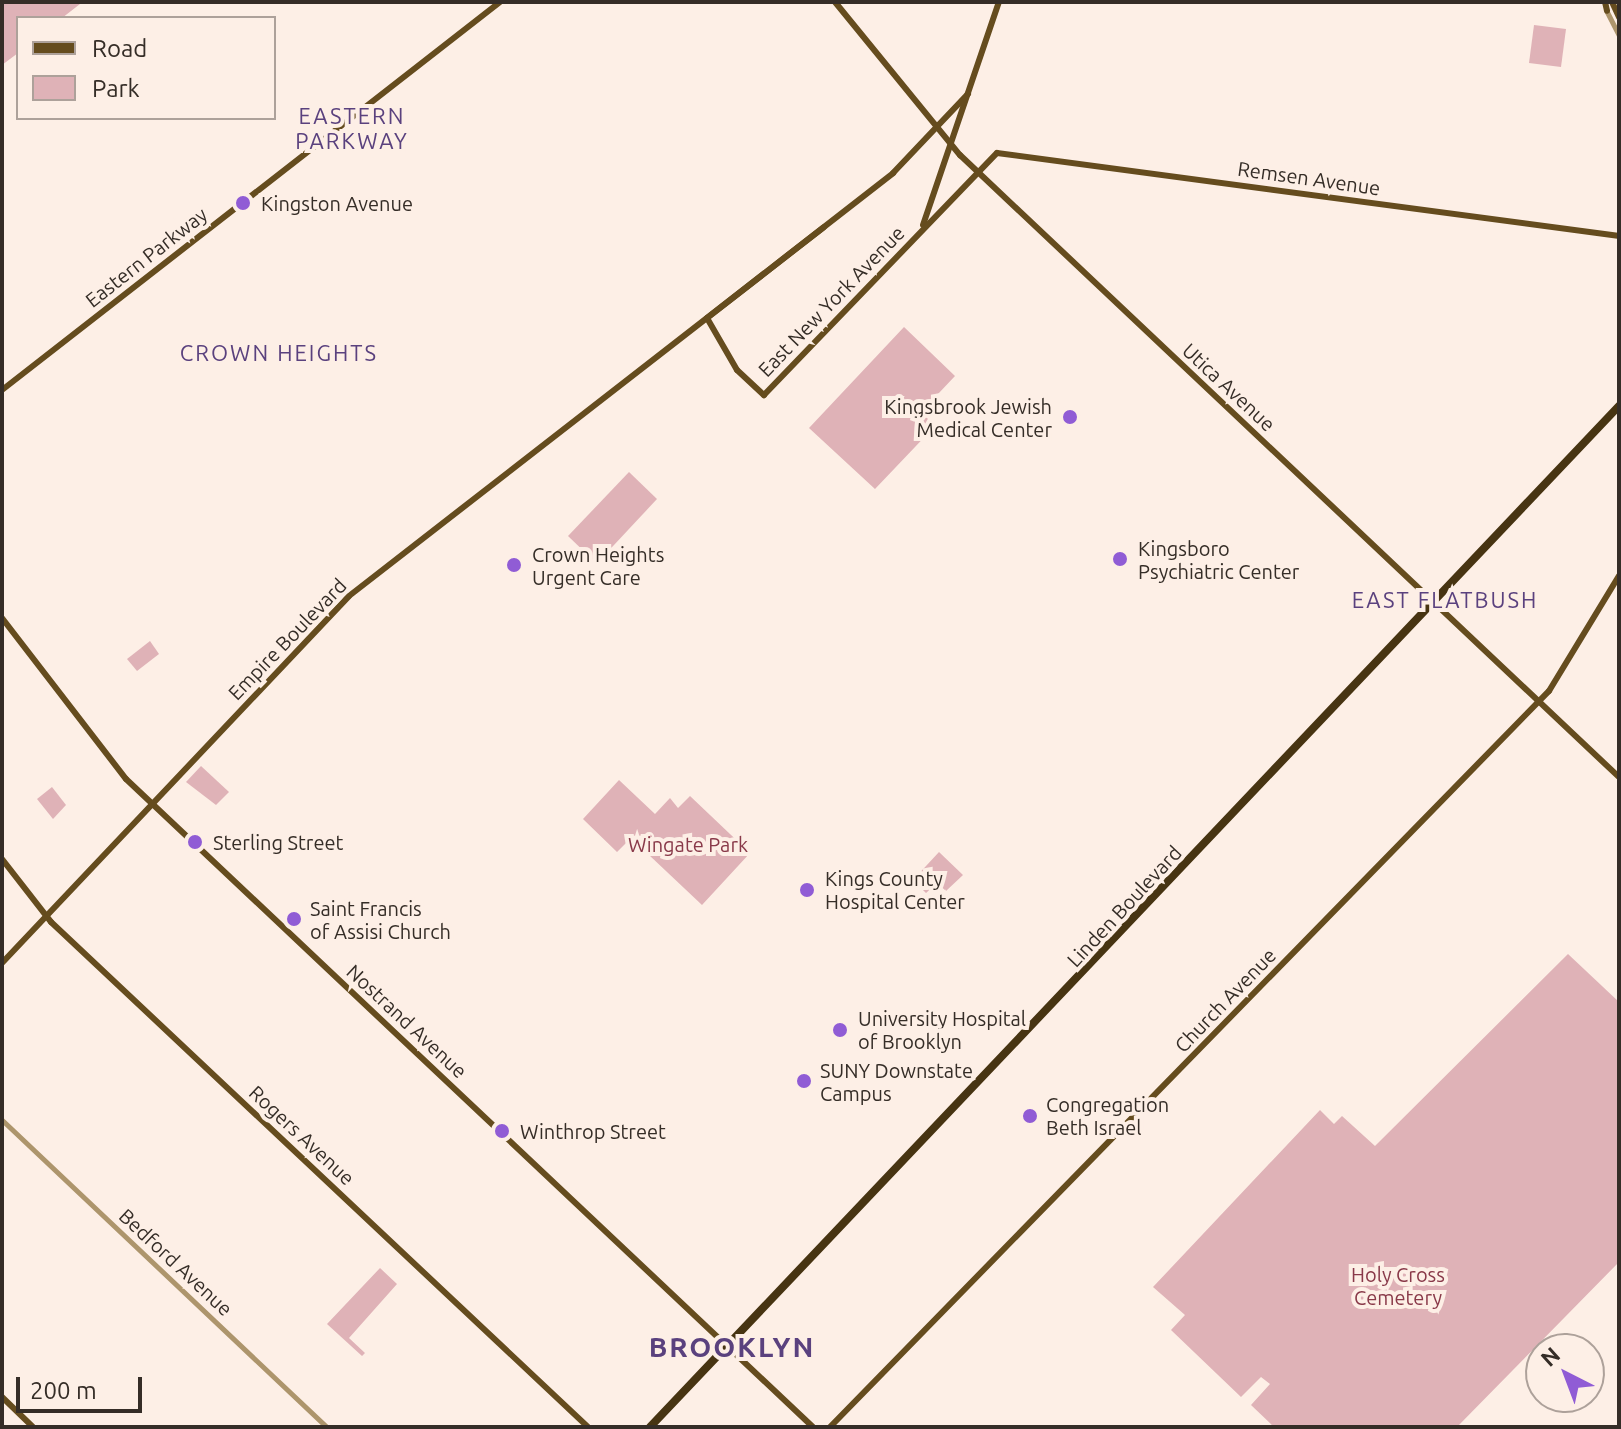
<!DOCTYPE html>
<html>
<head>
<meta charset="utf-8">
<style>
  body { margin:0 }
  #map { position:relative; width:1621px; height:1429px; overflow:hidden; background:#fdefe6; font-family:Ubuntu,sans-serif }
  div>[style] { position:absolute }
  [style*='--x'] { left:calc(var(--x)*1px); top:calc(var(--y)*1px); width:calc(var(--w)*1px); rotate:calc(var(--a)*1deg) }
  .green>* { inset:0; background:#dfb2b7 }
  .minor>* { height:5px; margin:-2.5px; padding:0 2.5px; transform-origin:2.5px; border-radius:2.5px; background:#ad956c }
  .major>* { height:6px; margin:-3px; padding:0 3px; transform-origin:3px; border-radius:3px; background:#654c1e }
  .highway>* { height:8px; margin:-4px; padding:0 4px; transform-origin:4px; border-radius:4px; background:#473412 }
  .dots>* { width:22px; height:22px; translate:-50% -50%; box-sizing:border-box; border:4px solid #fdefe6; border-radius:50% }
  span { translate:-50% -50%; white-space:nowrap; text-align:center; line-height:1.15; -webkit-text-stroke:8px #fdefe6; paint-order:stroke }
  .street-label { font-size:20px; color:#352d27 }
  .poi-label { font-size:20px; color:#352d27 }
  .left { translate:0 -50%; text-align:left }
  .right { translate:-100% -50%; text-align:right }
  .park-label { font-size:20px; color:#893949 }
  .neighbourhood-label { font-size:22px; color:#5a417e; letter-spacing:2px }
  .district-label { font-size:28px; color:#5a417e; font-weight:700; letter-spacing:2px }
  .frame { position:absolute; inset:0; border:4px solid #352d27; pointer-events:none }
  .legend { position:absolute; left:16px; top:16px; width:260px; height:104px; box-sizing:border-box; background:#fdefe6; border:2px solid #ada19a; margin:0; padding:10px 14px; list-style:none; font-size:24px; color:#352d27 }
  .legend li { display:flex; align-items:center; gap:16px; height:40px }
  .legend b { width:40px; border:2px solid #ada19a }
  .north { position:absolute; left:1525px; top:1333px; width:80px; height:80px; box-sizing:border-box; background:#fdefe6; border:2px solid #ada19a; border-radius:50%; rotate:318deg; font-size:22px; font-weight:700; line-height:32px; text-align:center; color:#352d27 }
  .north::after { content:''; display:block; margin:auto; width:28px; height:36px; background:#905cd5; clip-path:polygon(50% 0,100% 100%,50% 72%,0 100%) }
  .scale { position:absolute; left:16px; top:1377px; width:126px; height:36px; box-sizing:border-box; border:4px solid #352d27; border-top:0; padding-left:10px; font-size:24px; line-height:28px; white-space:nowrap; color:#352d27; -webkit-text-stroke:6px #fdefe6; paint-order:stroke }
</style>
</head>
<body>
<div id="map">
  <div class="green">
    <i style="clip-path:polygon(2px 2px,78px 2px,80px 4px,62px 18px,18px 18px,18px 53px,2px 65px)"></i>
    <i style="clip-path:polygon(1534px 25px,1566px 29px,1561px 67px,1529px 63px)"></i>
    <i style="clip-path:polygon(904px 327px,955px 376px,921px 412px,935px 426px,875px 489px,809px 428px)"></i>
    <i style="clip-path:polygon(629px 472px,657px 499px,600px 560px,593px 560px,568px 536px)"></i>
    <i style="clip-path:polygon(150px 641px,159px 654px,137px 671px,127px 659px)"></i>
    <i style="clip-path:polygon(201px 766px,229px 792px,216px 805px,186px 782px)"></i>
    <i style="clip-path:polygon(619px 780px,655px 814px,670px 798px,678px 808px,690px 796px,750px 853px,702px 905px,631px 838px,617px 852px,583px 819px)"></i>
    <i style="clip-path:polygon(52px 787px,66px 805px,53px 819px,37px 799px)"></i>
    <i style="clip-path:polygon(939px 852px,963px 875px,946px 891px,937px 883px,926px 893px,913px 880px)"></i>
    <i style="clip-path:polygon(1568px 954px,1619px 1002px,1619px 1262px,1457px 1427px,1274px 1427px,1251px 1405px,1270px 1384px,1261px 1377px,1241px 1397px,1171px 1330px,1185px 1315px,1153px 1287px,1320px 1110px,1334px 1124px,1342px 1116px,1375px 1146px)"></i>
    <i style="clip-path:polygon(380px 1268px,397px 1284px,349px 1338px,365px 1353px,362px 1356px,327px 1324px)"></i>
  </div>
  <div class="minor">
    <i style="--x:1606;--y:10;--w:29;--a:63"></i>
    <i style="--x:2;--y:1120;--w:447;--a:43.4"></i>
  </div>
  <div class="major">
    <i style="--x:835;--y:2;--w:198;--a:50.8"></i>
    <i style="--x:960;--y:155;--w:906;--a:43.35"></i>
    <i style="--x:1605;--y:2;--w:9;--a:77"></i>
    <i style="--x:1612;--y:2;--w:17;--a:65"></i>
    <i style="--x:923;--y:225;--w:236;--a:-71.2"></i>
    <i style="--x:707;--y:318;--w:60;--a:60"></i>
    <i style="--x:737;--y:370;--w:37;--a:43"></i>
    <i style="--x:764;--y:395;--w:336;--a:-46.1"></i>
    <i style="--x:997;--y:153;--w:628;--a:7.6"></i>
    <i style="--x:707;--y:318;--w:236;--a:-37.9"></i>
    <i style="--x:893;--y:173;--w:109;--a:-46.5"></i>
    <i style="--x:2;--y:390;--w:631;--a:-37.92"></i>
    <i style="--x:2;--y:618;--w:203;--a:52.4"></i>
    <i style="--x:126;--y:779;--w:944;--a:43.33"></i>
    <i style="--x:2;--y:859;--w:80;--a:52.1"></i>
    <i style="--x:51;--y:922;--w:737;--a:43.24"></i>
    <i style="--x:2;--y:963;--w:505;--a:-46.6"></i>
    <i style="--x:349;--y:596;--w:601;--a:-37.84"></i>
    <i style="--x:2;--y:1397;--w:43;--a:44.1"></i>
    <i style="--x:830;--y:1427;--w:1029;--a:-45.67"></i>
    <i style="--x:1549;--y:691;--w:135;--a:-58.7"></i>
  </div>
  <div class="highway">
    <i style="--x:650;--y:1427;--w:1408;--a:-46.5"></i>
  </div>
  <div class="dots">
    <i style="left:243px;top:203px;background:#905cd5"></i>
    <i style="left:1070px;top:417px;background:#905cd5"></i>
    <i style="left:1120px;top:559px;background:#905cd5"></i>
    <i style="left:514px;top:565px;background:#905cd5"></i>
    <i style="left:195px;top:842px;background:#905cd5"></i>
    <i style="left:807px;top:890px;background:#905cd5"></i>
    <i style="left:294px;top:919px;background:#905cd5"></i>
    <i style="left:840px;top:1030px;background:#905cd5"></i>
    <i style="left:804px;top:1081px;background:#905cd5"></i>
    <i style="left:1030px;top:1116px;background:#905cd5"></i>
    <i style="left:502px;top:1131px;background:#905cd5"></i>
  </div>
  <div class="street-label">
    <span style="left:1309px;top:178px;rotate:8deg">Remsen Avenue</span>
    <span style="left:146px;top:257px;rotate:-38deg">Eastern Parkway</span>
    <span style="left:831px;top:301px;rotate:-46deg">East New York Avenue</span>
    <span style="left:1229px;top:387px;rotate:43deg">Utica Avenue</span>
    <span style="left:287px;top:639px;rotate:-46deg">Empire Boulevard</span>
    <span style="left:1124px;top:906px;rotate:-47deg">Linden Boulevard</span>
    <span style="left:1225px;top:1000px;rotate:-46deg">Church Avenue</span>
    <span style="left:407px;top:1021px;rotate:43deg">Nostrand Avenue</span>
    <span style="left:302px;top:1135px;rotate:43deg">Rogers Avenue</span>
    <span style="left:176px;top:1262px;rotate:43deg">Bedford Avenue</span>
  </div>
  <div class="poi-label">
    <span class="left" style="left:261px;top:203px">Kingston Avenue</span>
    <span class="right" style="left:1052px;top:418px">Kingsbrook Jewish<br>Medical Center</span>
    <span class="left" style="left:1138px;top:560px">Kingsboro<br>Psychiatric Center</span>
    <span class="left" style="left:532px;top:566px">Crown Heights<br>Urgent Care</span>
    <span class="left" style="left:213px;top:842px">Sterling Street</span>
    <span class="left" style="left:825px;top:890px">Kings County<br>Hospital Center</span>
    <span class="left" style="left:310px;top:920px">Saint Francis<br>of Assisi Church</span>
    <span class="left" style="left:858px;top:1030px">University Hospital<br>of Brooklyn</span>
    <span class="left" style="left:820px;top:1082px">SUNY Downstate<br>Campus</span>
    <span class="left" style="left:1046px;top:1116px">Congregation<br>Beth Israel</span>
    <span class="left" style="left:520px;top:1131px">Winthrop Street</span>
  </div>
  <div class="park-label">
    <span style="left:688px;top:844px">Wingate Park</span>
    <span style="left:1398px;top:1286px">Holy Cross<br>Cemetery</span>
  </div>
  <div class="neighbourhood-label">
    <span style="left:352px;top:128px">EASTERN<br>PARKWAY</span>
    <span style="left:279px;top:353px">CROWN HEIGHTS</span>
    <span style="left:1445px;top:600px">EAST FLATBUSH</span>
  </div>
  <div class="district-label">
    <span style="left:732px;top:1347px">BROOKLYN</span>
  </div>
  <div class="frame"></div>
  <ul class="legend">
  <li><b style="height:10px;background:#654c1e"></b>Road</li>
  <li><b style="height:22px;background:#dfb2b7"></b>Park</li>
  </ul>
  <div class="north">N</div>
  <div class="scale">200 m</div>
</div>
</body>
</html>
